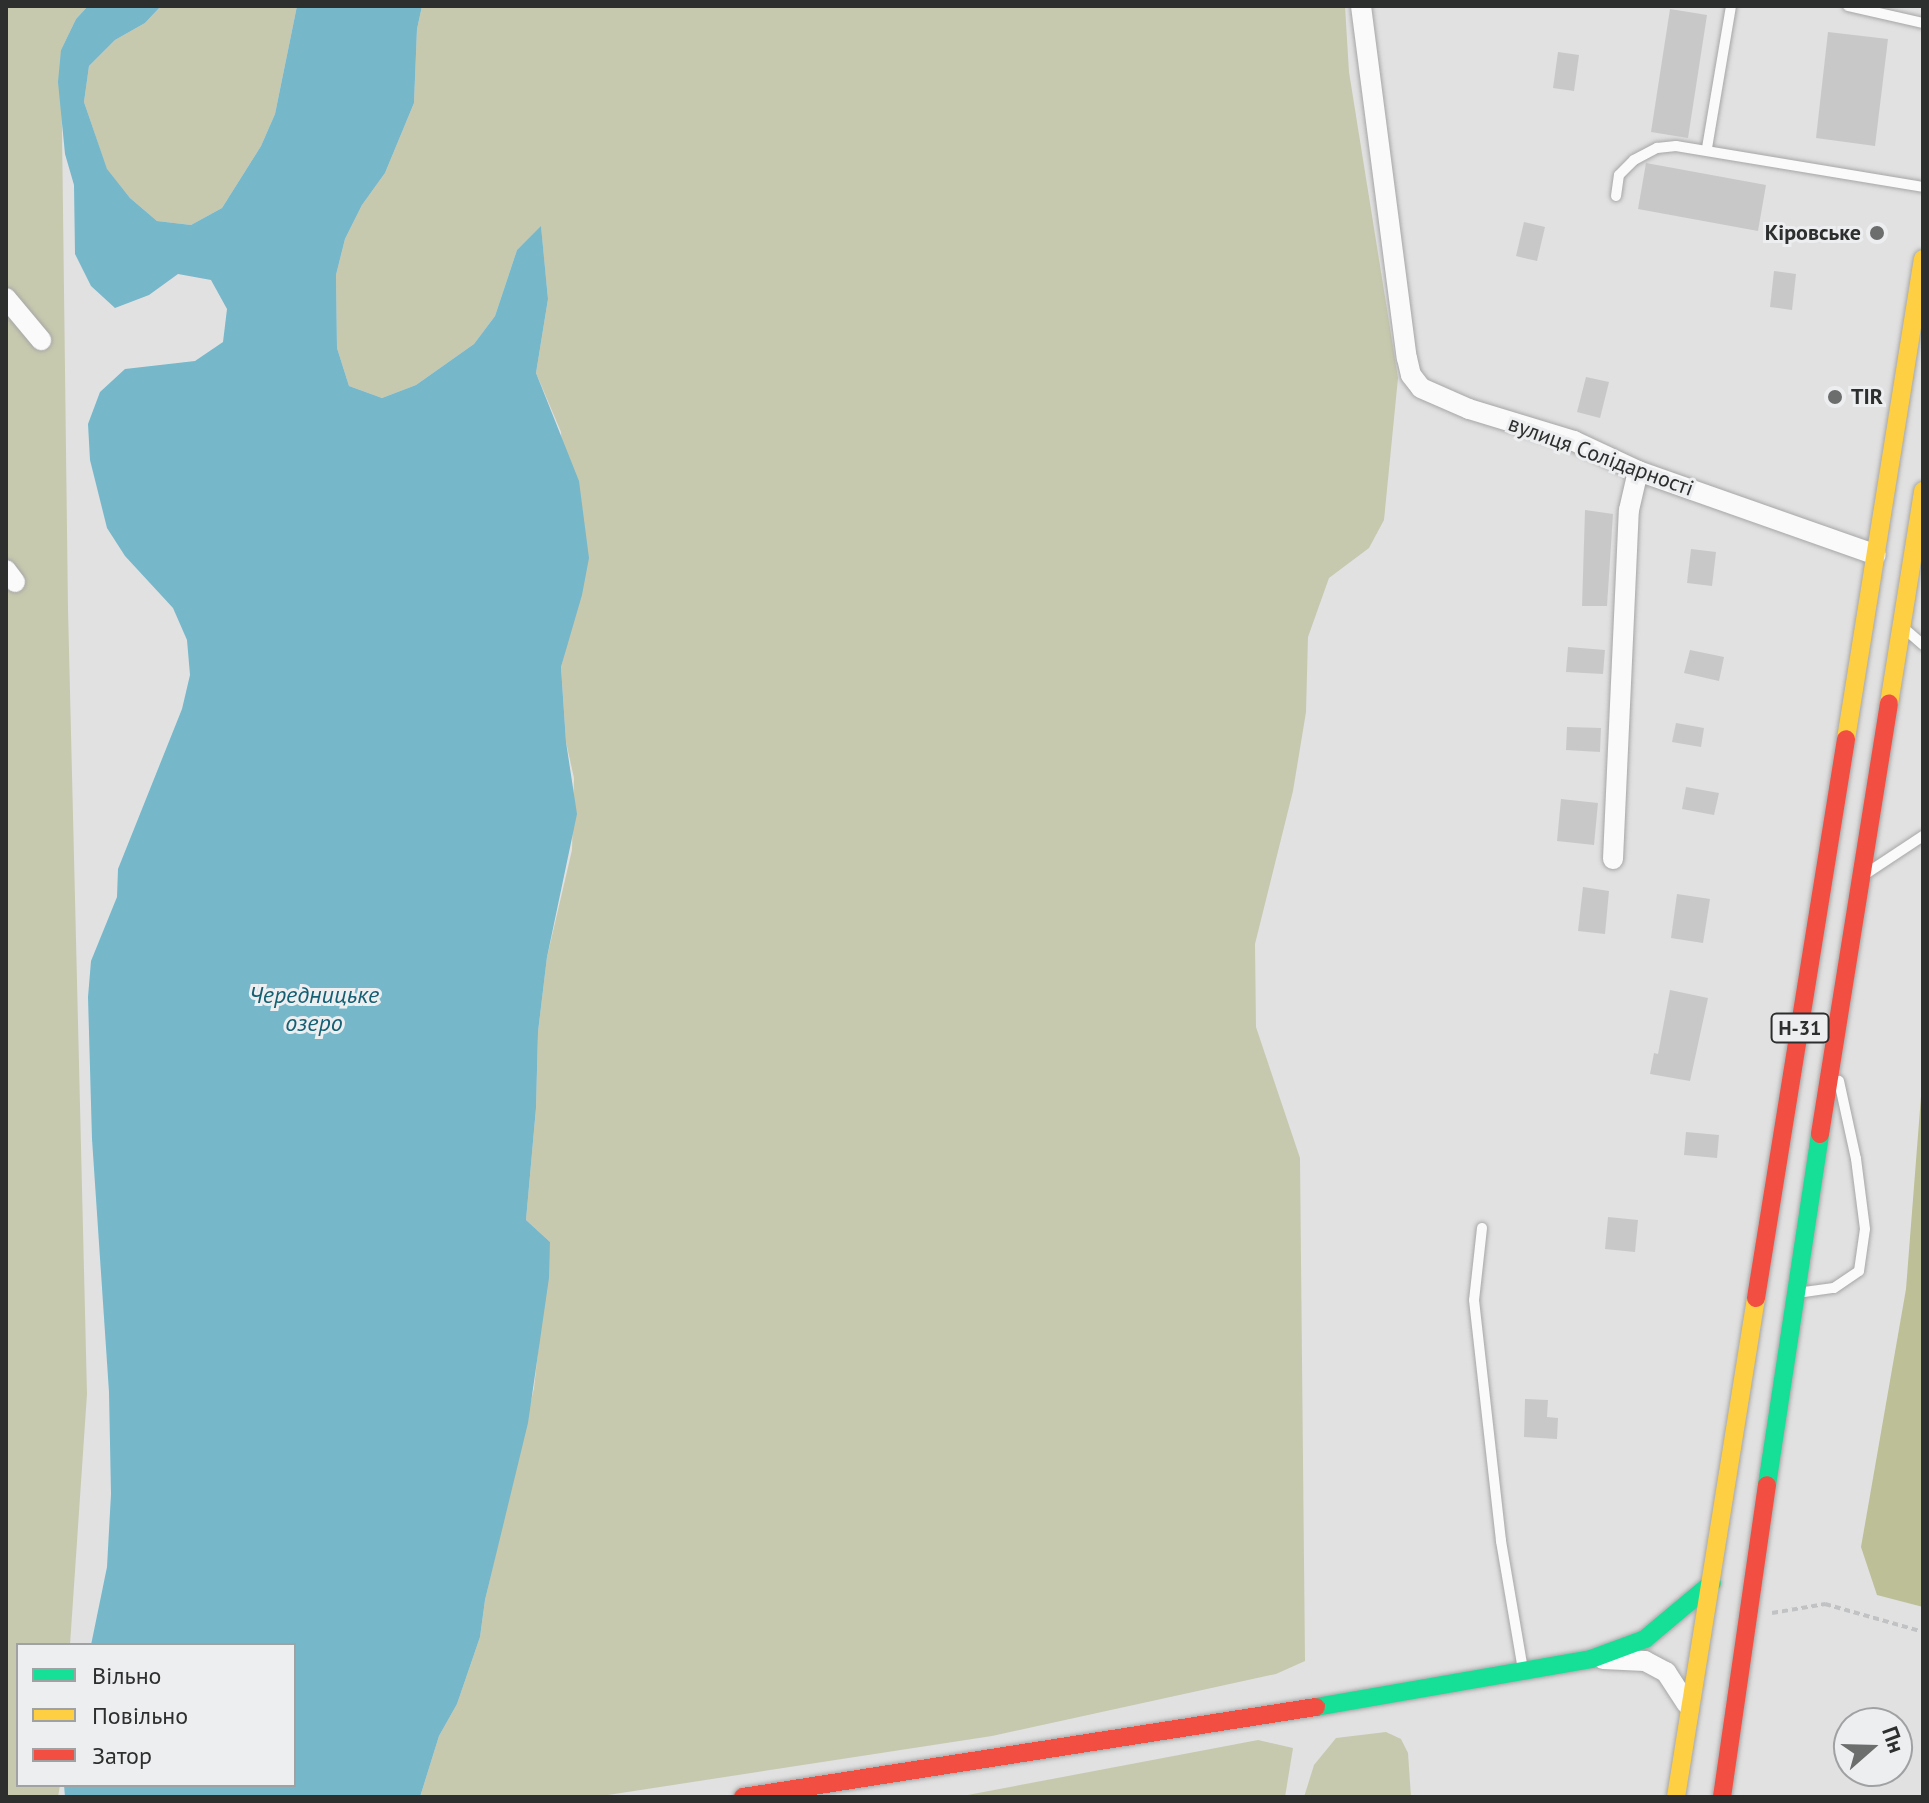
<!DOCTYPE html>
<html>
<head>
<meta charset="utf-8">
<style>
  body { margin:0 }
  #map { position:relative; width:1929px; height:1803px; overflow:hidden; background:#e1e1e2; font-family:"PT Sans",sans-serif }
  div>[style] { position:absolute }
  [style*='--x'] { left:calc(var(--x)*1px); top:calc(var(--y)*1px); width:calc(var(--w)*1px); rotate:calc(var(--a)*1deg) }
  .green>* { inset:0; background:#c7c9ae }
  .forest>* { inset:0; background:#bdbf97 }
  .water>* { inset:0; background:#76b7ca }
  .building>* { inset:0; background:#c8c8c9 }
  .path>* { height:4px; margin-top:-2px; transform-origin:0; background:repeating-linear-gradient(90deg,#c1c2c3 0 6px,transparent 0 10px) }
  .roads { filter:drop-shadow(0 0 2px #a6a6a6) drop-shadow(0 0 2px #a6a6a6) }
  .lane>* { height:10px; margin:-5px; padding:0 5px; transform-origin:5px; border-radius:5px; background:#fafafb }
  .street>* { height:20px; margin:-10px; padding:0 10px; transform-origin:10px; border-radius:10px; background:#fafafb }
  .fast>* { height:18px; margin:-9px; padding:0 9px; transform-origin:9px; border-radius:9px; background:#16e098 }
  .slow>* { height:18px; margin:-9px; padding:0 9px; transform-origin:9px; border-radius:9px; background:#ffcf43 }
  .jam>* { height:18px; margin:-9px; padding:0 9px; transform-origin:9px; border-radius:9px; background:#f24e42 }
  .dots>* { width:22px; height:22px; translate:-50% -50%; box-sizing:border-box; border:4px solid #edeef0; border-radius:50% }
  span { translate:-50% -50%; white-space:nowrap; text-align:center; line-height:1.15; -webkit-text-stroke:6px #edeef0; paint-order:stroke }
  .shield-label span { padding:2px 6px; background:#edeef0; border:2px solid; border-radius:6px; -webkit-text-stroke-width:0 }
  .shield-label { font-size:20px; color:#2d2e2e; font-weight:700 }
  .poi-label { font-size:22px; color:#2d2e2e; font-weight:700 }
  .right { translate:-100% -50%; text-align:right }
  .left { translate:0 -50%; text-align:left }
  .street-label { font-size:22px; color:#2d2e2e }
  .water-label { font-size:24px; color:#145f73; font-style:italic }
  .frame { position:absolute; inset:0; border:8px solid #2d2e2e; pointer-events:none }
  .legend { position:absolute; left:16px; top:1643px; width:280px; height:144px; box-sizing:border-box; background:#edeef0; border:2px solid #a0a1a2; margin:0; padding:10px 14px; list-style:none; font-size:24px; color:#2d2e2e }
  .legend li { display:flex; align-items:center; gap:16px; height:40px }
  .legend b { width:40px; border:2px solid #a0a1a2 }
  .north { position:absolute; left:1833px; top:1707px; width:80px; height:80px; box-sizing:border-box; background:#edeef0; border:2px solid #a0a1a2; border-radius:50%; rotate:70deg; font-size:22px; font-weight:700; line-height:32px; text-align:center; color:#2d2e2e }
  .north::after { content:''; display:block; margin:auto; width:28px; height:36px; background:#6c6d6d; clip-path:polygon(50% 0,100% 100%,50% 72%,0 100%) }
</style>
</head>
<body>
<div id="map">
  <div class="green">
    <i style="clip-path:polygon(6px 6px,88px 6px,76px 19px,61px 50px,68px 609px,87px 1394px,70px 1645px,18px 1645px,18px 1785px,60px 1785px,58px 1797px,6px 1797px)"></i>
    <i style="clip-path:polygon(161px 6px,297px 6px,275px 114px,261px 146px,222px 208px,191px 225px,157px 221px,130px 198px,107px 170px,84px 102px,89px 66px,115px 40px,145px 23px)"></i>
    <i style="clip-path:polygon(422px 6px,1345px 6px,1349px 72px,1398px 378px,1384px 520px,1369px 548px,1329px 578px,1308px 637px,1306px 712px,1293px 791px,1255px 944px,1256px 1027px,1300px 1158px,1305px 1661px,1276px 1674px,992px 1736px,595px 1797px,420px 1797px,439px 1736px,457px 1704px,480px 1637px,485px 1600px,534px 1388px,550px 1242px,526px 1220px,536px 1108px,538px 1032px,547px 957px,572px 850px,574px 778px,566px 742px,561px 667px,570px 631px,561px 432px,536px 373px,548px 299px,541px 227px,517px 250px,495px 316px,474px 344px,416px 385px,382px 398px,349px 386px,337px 348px,336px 275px,345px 239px,362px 205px,385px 173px,414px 103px,417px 29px)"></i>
    <i style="clip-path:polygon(1386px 1732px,1401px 1739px,1408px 1753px,1411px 1797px,1304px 1797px,1314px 1765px,1336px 1738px)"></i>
    <i style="clip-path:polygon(1258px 1740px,1293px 1748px,1285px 1797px,957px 1797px)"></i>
  </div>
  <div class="forest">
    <i style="clip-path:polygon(1923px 1071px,1923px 1607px,1877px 1595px,1861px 1547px,1906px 1289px)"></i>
  </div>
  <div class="water">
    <i style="clip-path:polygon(88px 6px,161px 6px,145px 23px,115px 40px,89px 66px,84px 102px,107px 169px,130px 198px,157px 221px,191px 225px,222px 208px,261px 146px,275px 114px,297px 6px,422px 6px,417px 29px,414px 103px,385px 173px,362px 205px,345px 239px,336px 275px,337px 348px,349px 386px,382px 398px,416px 385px,474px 344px,495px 316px,517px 250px,541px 226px,548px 299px,536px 373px,579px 481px,589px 558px,582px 595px,561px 667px,566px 742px,577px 814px,547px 957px,538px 1032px,536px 1108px,526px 1220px,550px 1242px,549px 1278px,528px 1423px,485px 1600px,480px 1637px,457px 1704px,439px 1736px,420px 1797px,65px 1797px,64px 1785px,294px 1785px,294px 1645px,91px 1645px,107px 1567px,111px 1494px,109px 1392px,92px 1139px,88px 997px,91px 961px,117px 897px,118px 869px,182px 709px,190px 675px,187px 640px,173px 608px,125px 556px,107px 528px,90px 460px,88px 424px,100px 392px,125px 369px,195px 361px,223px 342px,227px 309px,211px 280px,178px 274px,149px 295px,115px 308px,91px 286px,75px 254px,74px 185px,65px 154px,58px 82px,61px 50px,76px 19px)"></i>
  </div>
  <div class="building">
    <i style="clip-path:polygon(1670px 9px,1707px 15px,1688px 138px,1651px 132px)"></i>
    <i style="clip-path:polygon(1828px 32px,1888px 39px,1875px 146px,1816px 138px)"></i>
    <i style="clip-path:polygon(1558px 52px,1579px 55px,1574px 91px,1553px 88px)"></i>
    <i style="clip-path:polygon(1646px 163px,1766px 185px,1758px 231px,1638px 209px)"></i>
    <i style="clip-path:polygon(1524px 222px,1545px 227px,1537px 261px,1516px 256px)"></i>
    <i style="clip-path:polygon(1774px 271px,1796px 274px,1792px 310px,1770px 307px)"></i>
    <i style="clip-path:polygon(1586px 377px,1609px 382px,1600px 418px,1577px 412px)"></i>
    <i style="clip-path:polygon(1585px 510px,1613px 514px,1607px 606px,1582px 606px)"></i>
    <i style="clip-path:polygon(1691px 549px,1716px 552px,1712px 586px,1687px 583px)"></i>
    <i style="clip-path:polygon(1568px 647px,1605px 650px,1603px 674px,1566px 672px)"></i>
    <i style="clip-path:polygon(1690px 650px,1724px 657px,1719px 681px,1684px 673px)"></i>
    <i style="clip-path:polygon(1676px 723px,1704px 728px,1701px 747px,1672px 742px)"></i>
    <i style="clip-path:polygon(1567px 727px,1601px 728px,1600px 752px,1566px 750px)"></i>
    <i style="clip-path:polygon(1686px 787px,1719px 793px,1714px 815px,1682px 809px)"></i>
    <i style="clip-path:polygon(1561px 799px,1598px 803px,1594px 845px,1557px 841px)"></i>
    <i style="clip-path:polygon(1583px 887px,1609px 891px,1605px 934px,1578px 931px)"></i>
    <i style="clip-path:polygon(1677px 894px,1710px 899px,1703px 943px,1671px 938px)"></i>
    <i style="clip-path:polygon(1670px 990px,1708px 998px,1690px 1081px,1650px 1074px,1654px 1053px,1658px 1054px)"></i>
    <i style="clip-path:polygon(1686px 1132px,1719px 1135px,1717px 1158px,1684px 1155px)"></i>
    <i style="clip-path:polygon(1608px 1217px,1638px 1220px,1635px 1252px,1605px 1249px)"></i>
    <i style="clip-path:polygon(1525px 1399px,1548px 1400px,1547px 1417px,1558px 1418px,1557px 1439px,1524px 1437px)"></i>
  </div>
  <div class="path">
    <i style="--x:1772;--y:1613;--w:54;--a:-9.6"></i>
    <i style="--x:1825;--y:1604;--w:102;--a:15.9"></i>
  </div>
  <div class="roads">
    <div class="lane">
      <i style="--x:1848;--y:6;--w:77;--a:12.8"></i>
      <i style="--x:1707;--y:148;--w:144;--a:-80.4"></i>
      <i style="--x:1616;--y:196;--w:21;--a:-82"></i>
      <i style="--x:1619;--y:175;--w:21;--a:-45"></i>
      <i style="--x:1634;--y:160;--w:26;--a:-28"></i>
      <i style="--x:1657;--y:148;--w:19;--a:-6"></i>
      <i style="--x:1676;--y:146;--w:250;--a:9.4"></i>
      <i style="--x:1906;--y:630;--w:23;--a:41"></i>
      <i style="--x:1867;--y:873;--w:67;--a:-33.5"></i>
      <i style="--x:1482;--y:1228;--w:72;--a:96.3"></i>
      <i style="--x:1474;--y:1300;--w:243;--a:83.6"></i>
      <i style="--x:1501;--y:1541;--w:131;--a:80.3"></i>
      <i style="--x:1797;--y:1293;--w:37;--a:-8"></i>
      <i style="--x:1834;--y:1288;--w:30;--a:-34"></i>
      <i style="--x:1859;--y:1271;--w:42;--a:-81.9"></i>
      <i style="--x:1865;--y:1229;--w:71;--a:-97.3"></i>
      <i style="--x:1856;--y:1159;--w:80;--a:-102.3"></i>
    </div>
    <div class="street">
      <i style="--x:1361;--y:6;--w:355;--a:82.6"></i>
      <i style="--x:1407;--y:358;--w:17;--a:77"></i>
      <i style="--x:1411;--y:375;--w:16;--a:52"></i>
      <i style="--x:1421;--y:388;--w:52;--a:23.6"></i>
      <i style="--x:1469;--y:409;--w:110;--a:16.9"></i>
      <i style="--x:1574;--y:441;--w:71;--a:25.1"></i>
      <i style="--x:1638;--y:471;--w:252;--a:19.4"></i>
      <i style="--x:6;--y:298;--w:55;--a:50.2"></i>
      <i style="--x:6;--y:570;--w:15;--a:53"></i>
      <i style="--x:1613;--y:859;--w:349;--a:-87.4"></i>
      <i style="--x:1629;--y:510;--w:40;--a:-77"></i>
      <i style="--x:1603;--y:1659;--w:42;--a:2.7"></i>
      <i style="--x:1645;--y:1661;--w:24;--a:28"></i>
      <i style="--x:1666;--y:1672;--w:38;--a:57"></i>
    </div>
    <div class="fast">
      <i style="--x:1767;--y:1485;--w:355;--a:-81.4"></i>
      <i style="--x:1316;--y:1707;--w:279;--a:-9.9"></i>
      <i style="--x:1591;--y:1659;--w:58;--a:-20.3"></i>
      <i style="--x:1645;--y:1639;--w:87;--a:-39.9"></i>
    </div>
    <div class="slow">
      <i style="--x:1889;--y:704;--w:216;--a:-80.9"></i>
      <i style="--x:1846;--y:739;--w:486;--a:-80.9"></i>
      <i style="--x:1676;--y:1797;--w:505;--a:-80.89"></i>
    </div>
    <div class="jam">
      <i style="--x:1820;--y:1134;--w:436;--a:-80.9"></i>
      <i style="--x:1756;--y:1298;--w:566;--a:-80.85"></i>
      <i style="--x:743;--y:1797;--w:580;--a:-8.93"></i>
      <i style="--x:1722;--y:1797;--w:315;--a:-81.8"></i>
    </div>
  </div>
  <div class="dots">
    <i style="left:1877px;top:233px;background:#6c6d6d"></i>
    <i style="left:1835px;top:397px;background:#6c6d6d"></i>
  </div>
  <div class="shield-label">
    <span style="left:1800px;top:1028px">Н-31</span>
  </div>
  <div class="poi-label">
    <span class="right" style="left:1861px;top:233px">Кіровське</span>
    <span class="left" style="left:1851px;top:397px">TIR</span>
  </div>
  <div class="street-label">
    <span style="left:1601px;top:456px;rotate:20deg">вулиця Солідарності</span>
  </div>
  <div class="water-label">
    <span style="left:314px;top:1009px">Чередницьке<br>озеро</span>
  </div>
  <div class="frame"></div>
  <ul class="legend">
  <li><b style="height:10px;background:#16e098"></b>Вільно</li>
  <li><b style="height:10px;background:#ffcf43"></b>Повільно</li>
  <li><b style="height:10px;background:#f24e42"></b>Затор</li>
  </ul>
  <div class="north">Пн</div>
</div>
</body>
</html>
